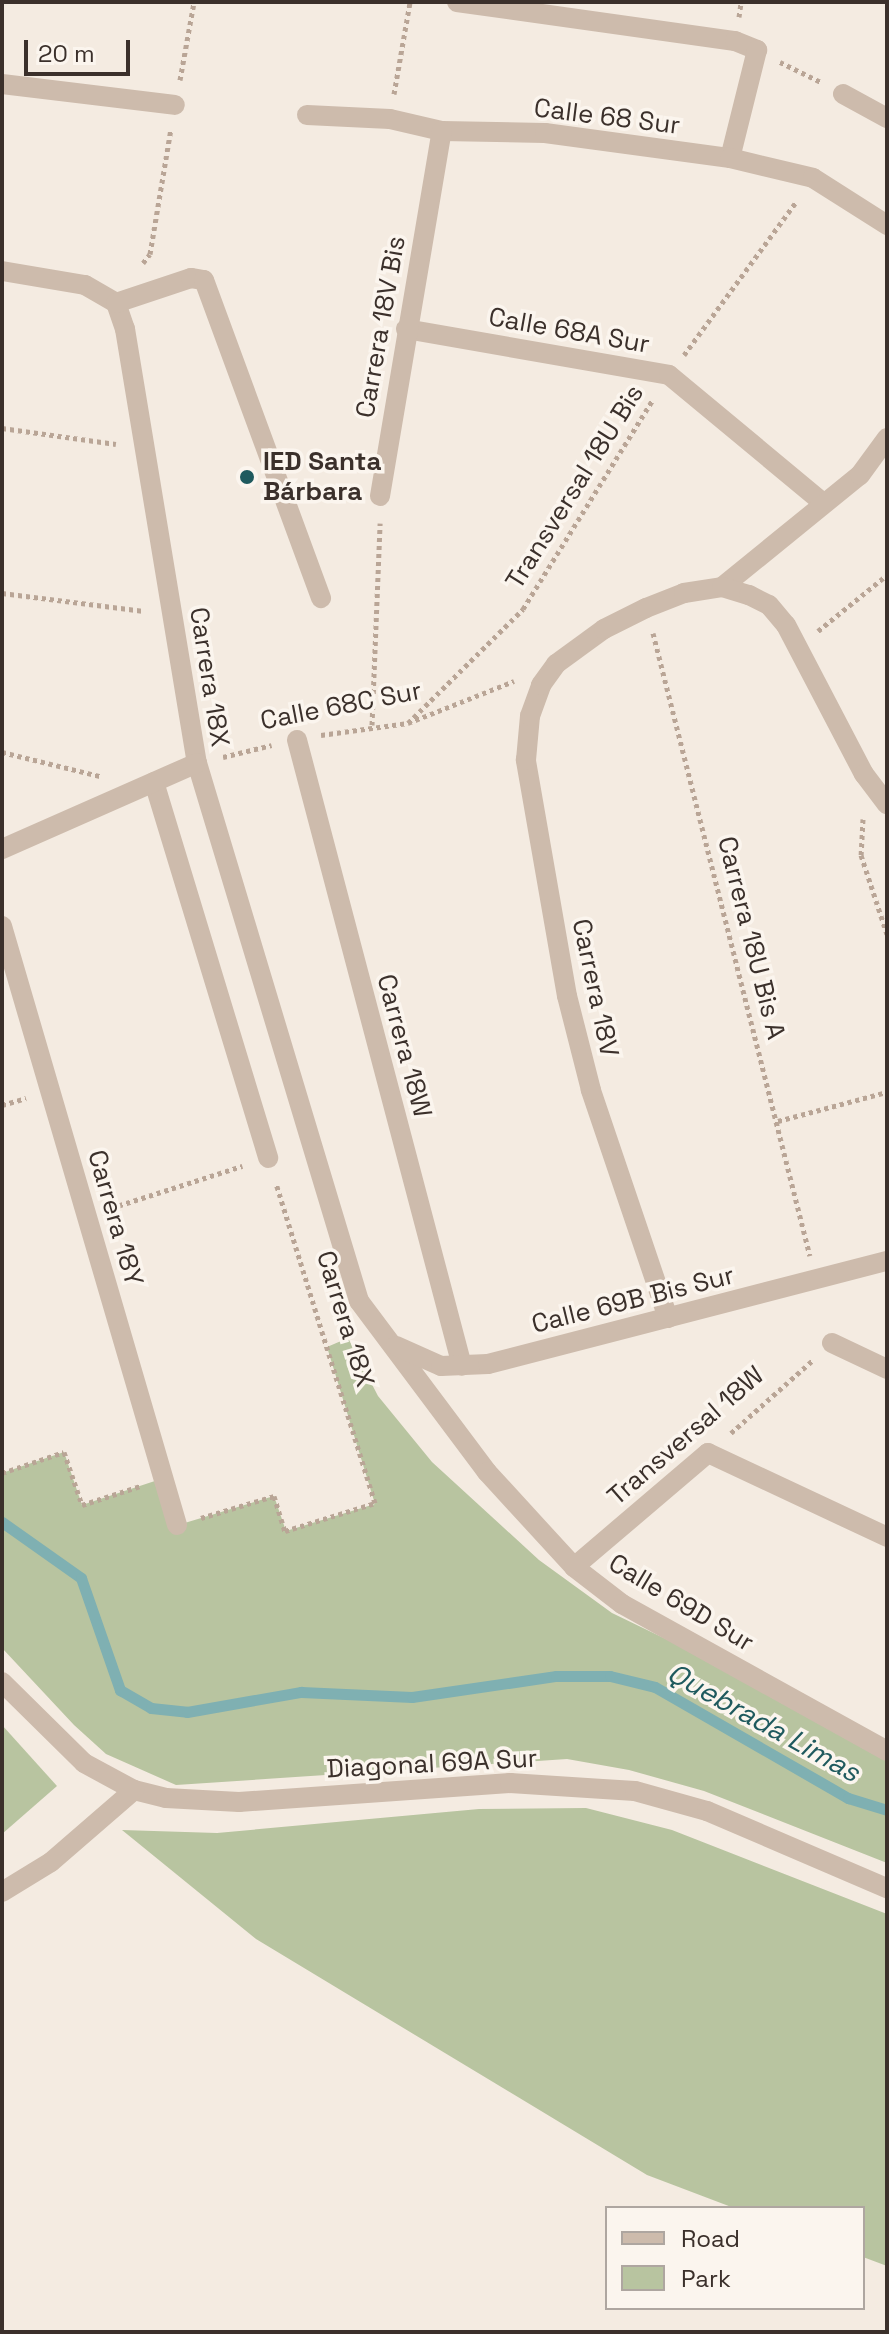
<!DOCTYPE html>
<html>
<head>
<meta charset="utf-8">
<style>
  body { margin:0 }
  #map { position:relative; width:889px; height:2334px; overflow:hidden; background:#f4ebe1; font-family:"Space Grotesk",sans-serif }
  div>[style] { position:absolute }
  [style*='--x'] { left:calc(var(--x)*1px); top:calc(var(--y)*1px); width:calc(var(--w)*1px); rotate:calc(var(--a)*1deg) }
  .green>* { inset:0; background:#b8c4a0 }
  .stream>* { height:11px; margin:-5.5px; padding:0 5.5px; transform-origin:5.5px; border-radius:5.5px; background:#7fb0b2 }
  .path>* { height:5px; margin-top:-2.5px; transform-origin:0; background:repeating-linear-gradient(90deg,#b9a596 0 4px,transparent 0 8px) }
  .minor>* { height:20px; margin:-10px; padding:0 10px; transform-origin:10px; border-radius:10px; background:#cdbbac }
  .dots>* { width:22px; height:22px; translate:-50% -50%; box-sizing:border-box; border:4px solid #fbf5ee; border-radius:50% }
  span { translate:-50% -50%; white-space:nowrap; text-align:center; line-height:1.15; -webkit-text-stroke:7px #fbf5ee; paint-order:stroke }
  .street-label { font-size:26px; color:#3b302b }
  .poi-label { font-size:26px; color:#3b302b; font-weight:700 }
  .left { translate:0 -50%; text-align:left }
  .water-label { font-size:28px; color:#1f5a5e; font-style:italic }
  .frame { position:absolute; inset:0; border:4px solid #3b302b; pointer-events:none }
  .legend { position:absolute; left:605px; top:2206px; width:260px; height:104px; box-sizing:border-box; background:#fbf5ee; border:2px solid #aea6a0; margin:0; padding:10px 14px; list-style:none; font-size:24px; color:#3b302b }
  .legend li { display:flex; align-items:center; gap:16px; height:40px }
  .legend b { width:40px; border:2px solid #aea6a0 }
  .scale { position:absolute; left:24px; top:40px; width:106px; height:36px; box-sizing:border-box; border:4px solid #3b302b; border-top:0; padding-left:10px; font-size:24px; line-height:28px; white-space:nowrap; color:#3b302b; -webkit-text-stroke:6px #fbf5ee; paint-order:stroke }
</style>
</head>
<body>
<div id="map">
  <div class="green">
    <i style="clip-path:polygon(348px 1338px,378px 1396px,432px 1462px,539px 1560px,612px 1613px,887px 1746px,887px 1863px,704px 1791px,629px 1770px,567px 1759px,176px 1785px,106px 1754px,74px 1725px,2px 1648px,2px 1473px,64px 1452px,82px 1505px,164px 1478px,178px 1525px,274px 1496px,286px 1531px,375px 1504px,327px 1347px)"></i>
    <i style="clip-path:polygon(2px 1725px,57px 1786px,2px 1834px)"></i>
    <i style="clip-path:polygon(586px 1808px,672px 1830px,887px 1914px,887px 2266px,863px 2257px,863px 2208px,734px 2208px,647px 2175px,256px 1939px,122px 1830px,217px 1833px,479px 1809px)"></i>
  </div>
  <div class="stream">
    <i style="--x:2;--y:1522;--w:97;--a:35.3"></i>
    <i style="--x:81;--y:1578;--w:119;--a:70.8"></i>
    <i style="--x:120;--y:1690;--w:36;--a:30"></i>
    <i style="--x:151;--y:1708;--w:36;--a:6"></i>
    <i style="--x:187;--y:1712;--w:116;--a:-10"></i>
    <i style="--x:301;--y:1692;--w:111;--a:2.6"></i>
    <i style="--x:412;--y:1697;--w:146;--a:-8.3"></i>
    <i style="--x:556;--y:1676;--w:54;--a:0"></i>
    <i style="--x:610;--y:1676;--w:46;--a:13.7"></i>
    <i style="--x:655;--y:1687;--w:223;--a:29.9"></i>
    <i style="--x:848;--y:1798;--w:41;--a:17.1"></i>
  </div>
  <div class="path">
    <i style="--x:739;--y:17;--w:15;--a:-82"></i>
    <i style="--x:780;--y:62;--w:46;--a:26"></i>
    <i style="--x:180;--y:80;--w:79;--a:-79.8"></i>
    <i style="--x:394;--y:94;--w:93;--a:-80.1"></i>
    <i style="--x:143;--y:263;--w:11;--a:-52"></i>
    <i style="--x:150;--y:254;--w:127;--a:-80.5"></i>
    <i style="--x:684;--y:355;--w:190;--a:-53.8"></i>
    <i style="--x:2;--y:428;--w:115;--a:8"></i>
    <i style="--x:2;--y:593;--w:143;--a:7.2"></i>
    <i style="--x:818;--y:631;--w:89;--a:-39.1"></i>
    <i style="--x:653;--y:633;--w:642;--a:75.86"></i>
    <i style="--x:408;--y:723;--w:162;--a:-44.7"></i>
    <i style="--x:523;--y:609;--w:247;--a:-58.2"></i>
    <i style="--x:372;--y:725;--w:202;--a:-87.7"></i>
    <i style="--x:321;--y:735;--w:88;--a:-7.9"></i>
    <i style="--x:408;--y:723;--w:114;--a:-21.6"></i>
    <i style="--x:2;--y:752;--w:101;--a:13.8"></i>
    <i style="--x:223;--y:757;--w:50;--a:-13.8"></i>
    <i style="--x:863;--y:819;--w:36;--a:93"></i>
    <i style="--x:861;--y:855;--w:83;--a:71.8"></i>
    <i style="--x:2;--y:1105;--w:25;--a:-16"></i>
    <i style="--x:778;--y:1121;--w:113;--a:-14.9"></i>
    <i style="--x:111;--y:1208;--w:138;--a:-17.8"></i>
    <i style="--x:731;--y:1433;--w:110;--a:-41.7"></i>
    <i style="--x:2;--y:1473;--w:65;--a:-18.7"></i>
    <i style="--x:64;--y:1452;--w:56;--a:71.2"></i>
    <i style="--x:82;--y:1505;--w:61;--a:-18.1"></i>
    <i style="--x:201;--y:1518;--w:76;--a:-16.8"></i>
    <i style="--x:274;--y:1496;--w:37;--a:73"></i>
    <i style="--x:285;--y:1531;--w:94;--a:-17.3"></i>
    <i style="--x:375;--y:1503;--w:334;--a:-107.2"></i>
  </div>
  <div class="minor">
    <i style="--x:457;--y:2;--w:281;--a:8"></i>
    <i style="--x:735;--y:41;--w:24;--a:22"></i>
    <i style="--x:757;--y:50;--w:111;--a:104"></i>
    <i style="--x:2;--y:84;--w:174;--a:6.9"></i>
    <i style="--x:843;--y:94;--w:50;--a:28.6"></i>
    <i style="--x:307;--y:115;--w:83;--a:2.8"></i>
    <i style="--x:390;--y:119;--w:53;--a:13"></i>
    <i style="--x:442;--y:131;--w:103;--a:1.1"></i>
    <i style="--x:545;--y:133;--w:187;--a:7.7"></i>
    <i style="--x:730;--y:158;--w:85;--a:13.5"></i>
    <i style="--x:813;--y:178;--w:88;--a:32.4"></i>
    <i style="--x:2;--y:271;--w:84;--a:9.6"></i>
    <i style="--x:85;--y:285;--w:36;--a:30"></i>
    <i style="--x:116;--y:303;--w:28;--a:71"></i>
    <i style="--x:125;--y:329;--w:440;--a:80.6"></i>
    <i style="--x:197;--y:763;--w:562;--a:73.24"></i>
    <i style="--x:359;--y:1301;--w:214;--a:53.2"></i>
    <i style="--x:487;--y:1472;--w:129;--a:47.5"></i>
    <i style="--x:574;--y:1567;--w:61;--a:37.6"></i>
    <i style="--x:622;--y:1604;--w:303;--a:29"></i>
    <i style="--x:116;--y:303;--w:79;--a:-18.4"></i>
    <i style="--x:191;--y:278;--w:13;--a:9"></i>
    <i style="--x:204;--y:280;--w:339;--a:69.8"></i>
    <i style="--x:406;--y:329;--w:267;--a:9.9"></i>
    <i style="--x:669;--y:375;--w:199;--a:39.7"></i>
    <i style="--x:380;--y:496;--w:370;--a:-80.4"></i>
    <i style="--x:722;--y:587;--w:178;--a:-39.1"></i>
    <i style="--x:860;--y:475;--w:46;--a:-53.9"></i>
    <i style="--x:297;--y:740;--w:647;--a:75.23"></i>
    <i style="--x:154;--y:782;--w:393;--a:73.1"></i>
    <i style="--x:2;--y:849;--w:213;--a:-23.8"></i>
    <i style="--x:2;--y:926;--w:624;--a:73.71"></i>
    <i style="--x:668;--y:1318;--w:241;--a:-108.7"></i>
    <i style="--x:591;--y:1090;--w:97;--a:-104.3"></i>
    <i style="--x:567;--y:996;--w:240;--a:-99.9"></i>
    <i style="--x:526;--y:760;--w:44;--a:-84.8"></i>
    <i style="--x:530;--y:716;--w:33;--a:-70"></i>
    <i style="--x:541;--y:685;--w:26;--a:-54"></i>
    <i style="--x:556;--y:664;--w:59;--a:-36.1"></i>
    <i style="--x:604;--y:629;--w:47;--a:-26.6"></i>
    <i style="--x:646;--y:608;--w:41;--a:-21.5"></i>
    <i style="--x:684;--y:593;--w:38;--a:-9"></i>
    <i style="--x:722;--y:587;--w:28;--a:17"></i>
    <i style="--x:749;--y:595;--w:22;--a:27"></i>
    <i style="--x:769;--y:605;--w:26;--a:50"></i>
    <i style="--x:786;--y:625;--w:168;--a:62.4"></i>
    <i style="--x:864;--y:774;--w:38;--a:53"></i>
    <i style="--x:832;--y:1343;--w:61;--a:25.3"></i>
    <i style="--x:396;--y:1346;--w:49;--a:24"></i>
    <i style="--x:441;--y:1366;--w:47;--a:-2.4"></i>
    <i style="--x:488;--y:1364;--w:412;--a:-14.5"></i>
    <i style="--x:574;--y:1567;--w:176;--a:-40.4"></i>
    <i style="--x:708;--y:1453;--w:198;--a:25.1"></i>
    <i style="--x:2;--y:1682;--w:115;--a:44.6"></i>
    <i style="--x:84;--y:1763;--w:57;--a:28.4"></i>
    <i style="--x:134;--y:1790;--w:33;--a:14"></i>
    <i style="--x:166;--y:1798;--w:73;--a:3.1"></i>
    <i style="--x:239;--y:1802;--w:272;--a:-4"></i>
    <i style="--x:510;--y:1783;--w:125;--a:3.7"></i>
    <i style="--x:635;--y:1791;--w:75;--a:15.5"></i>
    <i style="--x:707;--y:1811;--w:196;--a:23.2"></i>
    <i style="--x:2;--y:1892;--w:57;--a:-31.5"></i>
    <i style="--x:51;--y:1862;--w:110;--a:-40.9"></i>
  </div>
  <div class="dots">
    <i style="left:247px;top:477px;background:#1f5a5e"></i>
  </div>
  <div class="street-label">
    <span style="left:607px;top:117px;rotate:7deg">Calle 68 Sur</span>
    <span style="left:381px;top:327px;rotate:-80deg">Carrera 18V Bis</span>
    <span style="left:569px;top:331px;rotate:10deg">Calle 68A Sur</span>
    <span style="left:575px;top:487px;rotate:-58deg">Transversal 18U Bis</span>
    <span style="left:209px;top:677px;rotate:81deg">Carrera 18X</span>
    <span style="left:341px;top:706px;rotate:-11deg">Calle 68C Sur</span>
    <span style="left:751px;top:938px;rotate:76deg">Carrera 18U Bis A</span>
    <span style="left:595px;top:988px;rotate:78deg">Carrera 18V</span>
    <span style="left:404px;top:1046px;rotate:75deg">Carrera 18W</span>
    <span style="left:115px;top:1218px;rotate:74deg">Carrera 18Y</span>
    <span style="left:633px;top:1300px;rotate:-14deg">Calle 69B Bis Sur</span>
    <span style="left:345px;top:1319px;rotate:73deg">Carrera 18X</span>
    <span style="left:686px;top:1436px;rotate:-41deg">Transversal 18W</span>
    <span style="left:681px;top:1603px;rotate:31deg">Calle 69D Sur</span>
    <span style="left:432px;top:1764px;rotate:-3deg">Diagonal 69A Sur</span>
  </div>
  <div class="poi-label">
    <span class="left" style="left:263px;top:477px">IED Santa<br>Bárbara</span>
  </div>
  <div class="water-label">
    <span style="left:764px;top:1722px;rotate:29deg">Quebrada Limas</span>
  </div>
  <div class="frame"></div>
  <ul class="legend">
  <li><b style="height:10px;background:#cdbbac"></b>Road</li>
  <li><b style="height:22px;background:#b8c4a0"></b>Park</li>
  </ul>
  <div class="scale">20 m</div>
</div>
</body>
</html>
